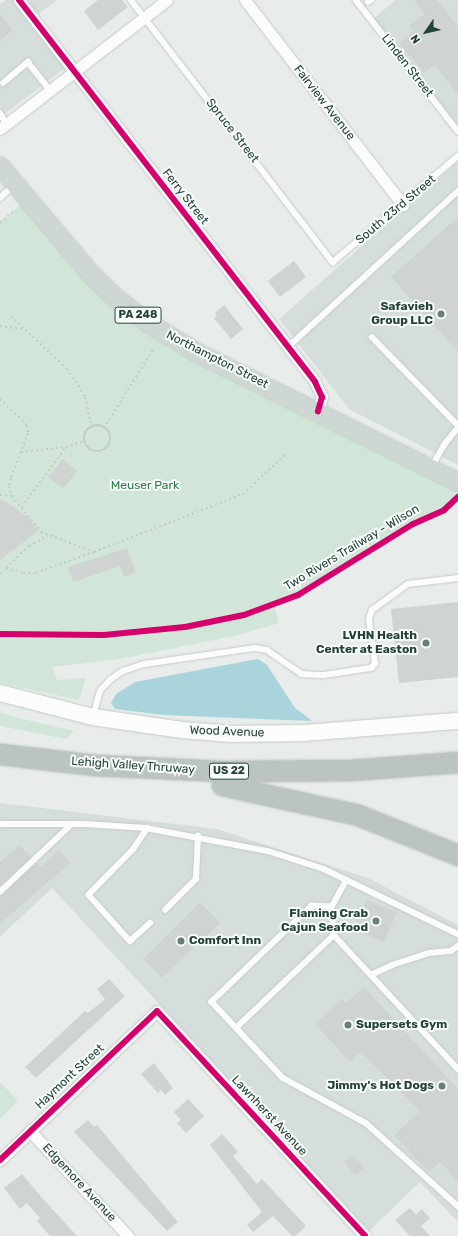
<!DOCTYPE html>
<html>
<head>
<meta charset="utf-8">
<style>
  body { margin:0 }
  #map { position:relative; width:458px; height:1236px; overflow:hidden; background:#e8edeb; font-family:Rubik,sans-serif }
  div>[style] { position:absolute }
  [style*='--x'] { left:calc(var(--x)*1px); top:calc(var(--y)*1px); width:calc(var(--w)*1px); rotate:calc(var(--a)*1deg) }
  .built>* { inset:0; background:#d6dedb }
  .green>* { inset:0; background:#d1e6d8 }
  .water>* { inset:0; background:#a9d4db }
  .building>* { inset:0; background:#cfd4d2 }
  .path>* { height:2px; margin-top:-1px; transform-origin:0; background:repeating-linear-gradient(90deg,#c3ccca 0 2px,transparent 0 5px) }
  .path>.ring { margin:-1px; padding:0; box-sizing:content-box; background:none; border:2px solid #c3ccca; border-radius:50% }
  .roads { filter:drop-shadow(0 0 1px #c5cac8) drop-shadow(0 0 1px #c5cac8) }
  .service>* { height:5.5px; margin:-2.75px; padding:0 2.75px; transform-origin:2.75px; border-radius:2.75px; background:#fcfcfc }
  .minor>* { height:11px; margin:-5.5px; padding:0 5.5px; transform-origin:5.5px; border-radius:5.5px; background:#fcfcfc }
  .secondary>* { height:16px; margin:-8px; padding:0 8px; transform-origin:8px; border-radius:8px; background:#fcfcfc }
  .primary>* { height:18px; margin:-9px; padding:0 9px; transform-origin:9px; border-radius:9px; background:#cfd7d5 }
  .motorway>* { height:21px; margin:-10.5px; padding:0 10.5px; transform-origin:10.5px; border-radius:10.5px; background:#bcc4c2 }
  .cycleway>* { height:6px; margin:-3px; padding:0 3px; transform-origin:3px; border-radius:3px; background:#d6006c }
  .dots>* { width:11px; height:11px; translate:-50% -50%; box-sizing:border-box; border:2px solid #f7fbf9; border-radius:50% }
  span { translate:-50% -50%; white-space:nowrap; text-align:center; line-height:1.15; -webkit-text-stroke:4px #f7fbf9; paint-order:stroke }
  .shield-label span { padding:1px 3px; background:#f7fbf9; border:1px solid; border-radius:3px; -webkit-text-stroke-width:0 }
  .shield-label { font-size:11px; color:#24423a; font-weight:700 }
  .street-label { font-size:12px; color:#24423a }
  .poi-label { font-size:12px; color:#24423a; font-weight:700 }
  .right { translate:-100% -50%; text-align:right }
  .left { translate:0 -50%; text-align:left }
  .park-label { font-size:12px; color:#2d7a4b }
  .north { position:absolute; left:406px; top:12px; width:40px; height:40px; -webkit-text-stroke:3px #f7fbf9; paint-order:stroke; rotate:236deg; font-size:11px; font-weight:700; line-height:16px; text-align:center; color:#24423a }
  .north::after { content:''; display:block; margin:auto; width:14px; height:18px; background:#24423a; clip-path:polygon(50% 0,100% 100%,50% 72%,0 100%) }
</style>
</head>
<body>
<div id="map">
  <div class="built">
    <i style="clip-path:polygon(6px 0,57px 0,36px 16px,72px 63px,0 117px,0 4px)"></i>
    <i style="clip-path:polygon(395px 0,458px 0,458px 138px,372px 20px)"></i>
    <i style="clip-path:polygon(458px 161px,458px 465px,349px 409px,279px 319px)"></i>
    <i style="clip-path:polygon(0 803px,217px 829px,368px 878px,458px 925px,458px 1222px,420px 1182px,369px 1231px,52px 888px,0 937px)"></i>
  </div>
  <div class="green">
    <i style="clip-path:polygon(28px 199px,128px 308px,458px 482px,458px 497px,298px 595px,274px 605px,279px 623px,234px 636px,119px 659px,52px 667px,57px 680px,86px 678px,79px 700px,0 683px,0 221px)"></i>
    <i style="clip-path:polygon(0 712px,15px 717px,74px 731px,66px 739px,0 726px)"></i>
    <i style="clip-path:polygon(0 1082px,18px 1101px,0 1119px)"></i>
  </div>
  <div class="water">
    <i style="clip-path:polygon(258px 659px,267px 665px,295px 708px,312px 721px,164px 715px,115px 709px,111px 703px,116px 694px,135px 682px)"></i>
  </div>
  <div class="building">
    <i style="clip-path:polygon(98px 0,122px 0,128px 7px,98px 30px,84px 11px)"></i>
    <i style="clip-path:polygon(414px 0,437px 0,458px 26px,458px 94px,434px 65px,424px 73px,399px 43px,413px 31px,409px 26px,425px 14px)"></i>
    <i style="clip-path:polygon(0 14px,13px 30px,0 41px)"></i>
    <i style="clip-path:polygon(458px 217px,458px 352px,391px 277px)"></i>
    <i style="clip-path:polygon(294px 261px,306px 277px,280px 297px,268px 281px)"></i>
    <i style="clip-path:polygon(224px 305px,243px 329px,231px 339px,214px 318px,217px 316px,215px 313px)"></i>
    <i style="clip-path:polygon(63px 459px,77px 471px,63px 489px,48px 477px)"></i>
    <i style="clip-path:polygon(0 498px,28px 517px,38px 531px,0 560px)"></i>
    <i style="clip-path:polygon(127px 548px,136px 572px,124px 577px,120px 566px,73px 582px,68px 567px)"></i>
    <i style="clip-path:polygon(458px 602px,458px 677px,399px 683px,391px 609px)"></i>
    <i style="clip-path:polygon(19px 845px,31px 857px,0 886px,0 862px)"></i>
    <i style="clip-path:polygon(59px 850px,70px 863px,0 924px,0 896px,37px 863px,40px 867px)"></i>
    <i style="clip-path:polygon(367px 900px,397px 913px,384px 942px,354px 929px)"></i>
    <i style="clip-path:polygon(200px 902px,220px 923px,162px 978px,143px 959px)"></i>
    <i style="clip-path:polygon(109px 979px,125px 996px,36px 1078px,25px 1067px,85px 1011px,88px 1013px,105px 999px,97px 989px)"></i>
    <i style="clip-path:polygon(364px 987px,458px 1089px,458px 1182px,440px 1162px,429px 1172px,394px 1135px,420px 1111px,361px 1052px,350px 1062px,315px 1024px,342px 999px,346px 1003px)"></i>
    <i style="clip-path:polygon(154px 1063px,173px 1088px,165px 1095px,161px 1090px,158px 1093px,141px 1074px)"></i>
    <i style="clip-path:polygon(188px 1099px,204px 1116px,186px 1133px,177px 1123px,181px 1120px,174px 1112px)"></i>
    <i style="clip-path:polygon(88px 1120px,94px 1127px,97px 1125px,178px 1222px,167px 1231px,74px 1132px)"></i>
    <i style="clip-path:polygon(222px 1134px,238px 1152px,233px 1156px,257px 1184px,262px 1179px,306px 1226px,295px 1236px,292px 1236px,273px 1216px,253px 1232px,247px 1225px,262px 1212px,210px 1145px)"></i>
    <i style="clip-path:polygon(353px 1155px,364px 1168px,355px 1175px,344px 1162px)"></i>
    <i style="clip-path:polygon(22px 1174px,44px 1200px,77px 1236px,50px 1236px,37px 1221px,40px 1218px,27px 1203px,20px 1209px,4px 1188px)"></i>
    <i style="clip-path:polygon(410px 1208px,416px 1215px,422px 1209px,430px 1218px,421px 1226px,430px 1236px,410px 1236px,395px 1220px)"></i>
  </div>
  <div class="path">
    <i style="--x:0;--y:223;--w:20;--a:-41"></i>
    <i style="--x:11;--y:316;--w:77;--a:43.4"></i>
    <i style="--x:67;--y:369;--w:15;--a:53"></i>
    <i style="--x:76;--y:381;--w:18;--a:61"></i>
    <i style="--x:85;--y:397;--w:31;--a:77"></i>
    <i style="--x:0;--y:326;--w:24;--a:7"></i>
    <i style="--x:0;--y:399;--w:37;--a:44"></i>
    <i style="--x:27;--y:425;--w:8;--a:83"></i>
    <i style="--x:28;--y:433;--w:48;--a:110.7"></i>
    <i style="--x:11;--y:478;--w:8;--a:104"></i>
    <i style="--x:9;--y:486;--w:10;--a:73"></i>
    <i style="--x:12;--y:496;--w:46;--a:51.1"></i>
    <i style="--x:41;--y:532;--w:57;--a:20.7"></i>
    <i style="--x:94;--y:552;--w:160;--a:-21.3"></i>
    <i style="--x:243;--y:494;--w:59;--a:-42.9"></i>
    <i class="ring" style="left:84px;top:425px;width:24px;height:24px"></i>
    <i style="--x:104;--y:428;--w:94;--a:-58"></i>
    <i style="--x:21;--y:452;--w:45;--a:-6.3"></i>
    <i style="--x:66;--y:447;--w:20;--a:-18"></i>
    <i style="--x:0;--y:495;--w:12;--a:5"></i>
    <i style="--x:22;--y:507;--w:74;--a:-53.7"></i>
    <i style="--x:6;--y:568;--w:32;--a:-44"></i>
    <i style="--x:29;--y:546;--w:21;--a:-29"></i>
    <i style="--x:0;--y:574;--w:8;--a:-45"></i>
    <i style="--x:6;--y:568;--w:18;--a:16"></i>
    <i style="--x:23;--y:573;--w:13;--a:0"></i>
    <i style="--x:36;--y:573;--w:61;--a:-20.2"></i>
  </div>
  <div class="roads">
    <div class="service">
      <i style="--x:131;--y:0;--w:331;--a:52.4"></i>
      <i style="--x:333;--y:262;--w:164;--a:-40.3"></i>
      <i style="--x:356;--y:0;--w:166;--a:52.1"></i>
      <i style="--x:368;--y:2;--w:4;--a:-34"></i>
      <i style="--x:3;--y:83;--w:33;--a:-40"></i>
      <i style="--x:28;--y:62;--w:36;--a:52"></i>
      <i style="--x:0;--y:113;--w:13;--a:58"></i>
      <i style="--x:0;--y:198;--w:18;--a:-43"></i>
      <i style="--x:372;--y:337;--w:123;--a:45.7"></i>
      <i style="--x:289;--y:346;--w:229;--a:-42.5"></i>
      <i style="--x:432;--y:466;--w:24;--a:-60"></i>
      <i style="--x:444;--y:445;--w:22;--a:-51"></i>
      <i style="--x:93;--y:717;--w:27;--a:-75"></i>
      <i style="--x:100;--y:691;--w:15;--a:-48"></i>
      <i style="--x:110;--y:680;--w:16;--a:-35"></i>
      <i style="--x:123;--y:671;--w:23;--a:-18"></i>
      <i style="--x:145;--y:664;--w:111;--a:-8.3"></i>
      <i style="--x:255;--y:648;--w:12;--a:9"></i>
      <i style="--x:267;--y:650;--w:42;--a:34.4"></i>
      <i style="--x:302;--y:674;--w:22;--a:3"></i>
      <i style="--x:324;--y:675;--w:48;--a:-8.5"></i>
      <i style="--x:371;--y:668;--w:6;--a:-45"></i>
      <i style="--x:375;--y:664;--w:45;--a:-97.6"></i>
      <i style="--x:369;--y:619;--w:9;--a:-72"></i>
      <i style="--x:372;--y:610;--w:44;--a:-35.8"></i>
      <i style="--x:408;--y:584;--w:50;--a:-6.8"></i>
      <i style="--x:0;--y:824;--w:85;--a:0"></i>
      <i style="--x:85;--y:824;--w:61;--a:3.8"></i>
      <i style="--x:146;--y:828;--w:124;--a:10.7"></i>
      <i style="--x:268;--y:851;--w:59;--a:17.8"></i>
      <i style="--x:324;--y:869;--w:149;--a:25.9"></i>
      <i style="--x:148;--y:828;--w:25;--a:124"></i>
      <i style="--x:134;--y:849;--w:64;--a:134.4"></i>
      <i style="--x:89;--y:895;--w:62;--a:48.3"></i>
      <i style="--x:130;--y:941;--w:27;--a:-42"></i>
      <i style="--x:347;--y:880;--w:31;--a:119"></i>
      <i style="--x:332;--y:907;--w:28;--a:86"></i>
      <i style="--x:334;--y:935;--w:183;--a:47.2"></i>
      <i style="--x:0;--y:892;--w:99;--a:-43.4"></i>
      <i style="--x:332;--y:907;--w:20;--a:-177"></i>
      <i style="--x:312;--y:906;--w:139;--a:136.2"></i>
      <i style="--x:212;--y:1002;--w:104;--a:46.9"></i>
      <i style="--x:283;--y:1078;--w:94;--a:28.5"></i>
      <i style="--x:366;--y:1123;--w:124;--a:42.1"></i>
      <i style="--x:165;--y:910;--w:44;--a:-45"></i>
      <i style="--x:196;--y:879;--w:43;--a:-87.3"></i>
      <i style="--x:371;--y:975;--w:23;--a:-25"></i>
      <i style="--x:392;--y:965;--w:38;--a:-18"></i>
      <i style="--x:428;--y:953;--w:23;--a:-5"></i>
      <i style="--x:451;--y:951;--w:9;--a:-36"></i>
      <i style="--x:236;--y:1028;--w:135;--a:-43.5"></i>
    </div>
    <div class="minor">
      <i style="--x:19;--y:0;--w:483;--a:52.2"></i>
      <i style="--x:315;--y:382;--w:17;--a:65"></i>
      <i style="--x:322;--y:397;--w:15;--a:106"></i>
      <i style="--x:245;--y:0;--w:259;--a:52.4"></i>
      <i style="--x:0;--y:129;--w:211;--a:-37.7"></i>
      <i style="--x:30;--y:1131;--w:144;--a:47"></i>
      <i style="--x:0;--y:1160;--w:216;--a:-43.5"></i>
      <i style="--x:157;--y:1011;--w:306;--a:47.2"></i>
    </div>
    <div class="secondary">
      <i style="--x:0;--y:693;--w:96;--a:14.5"></i>
      <i style="--x:93;--y:717;--w:90;--a:8.3"></i>
      <i style="--x:182;--y:730;--w:50;--a:4.6"></i>
      <i style="--x:232;--y:734;--w:72;--a:-0.8"></i>
      <i style="--x:304;--y:733;--w:154;--a:-4.5"></i>
    </div>
    <div class="primary">
      <i style="--x:0;--y:166;--w:140;--a:49.9"></i>
      <i style="--x:90;--y:273;--w:37;--a:44"></i>
      <i style="--x:117;--y:299;--w:41;--a:37.1"></i>
      <i style="--x:150;--y:324;--w:56;--a:31.1"></i>
      <i style="--x:198;--y:353;--w:290;--a:26.4"></i>
    </div>
    <div class="motorway">
      <i style="--x:0;--y:754;--w:96;--a:6.6"></i>
      <i style="--x:95;--y:765;--w:127;--a:2.7"></i>
      <i style="--x:222;--y:771;--w:128;--a:-0.4"></i>
      <i style="--x:350;--y:770;--w:108;--a:-4.2"></i>
      <i style="--x:222;--y:785;--w:139;--a:12.4"></i>
      <i style="--x:358;--y:815;--w:108;--a:21.8"></i>
    </div>
  </div>
  <div class="cycleway">
    <i style="--x:19;--y:0;--w:483;--a:52.2"></i>
    <i style="--x:315;--y:382;--w:17;--a:65"></i>
    <i style="--x:322;--y:397;--w:15;--a:106"></i>
    <i style="--x:0;--y:634;--w:104;--a:0.6"></i>
    <i style="--x:104;--y:635;--w:81;--a:-5.6"></i>
    <i style="--x:185;--y:627;--w:60;--a:-11.5"></i>
    <i style="--x:244;--y:615;--w:58;--a:-20.3"></i>
    <i style="--x:298;--y:595;--w:135;--a:-31.7"></i>
    <i style="--x:413;--y:524;--w:34;--a:-24"></i>
    <i style="--x:444;--y:510;--w:19;--a:-43"></i>
    <i style="--x:0;--y:1160;--w:216;--a:-43.5"></i>
    <i style="--x:157;--y:1011;--w:306;--a:47.2"></i>
  </div>
  <div class="dots">
    <i style="left:441px;top:314px;background:#697e78"></i>
    <i style="left:426px;top:643px;background:#697e78"></i>
    <i style="left:376px;top:921px;background:#697e78"></i>
    <i style="left:181px;top:941px;background:#697e78"></i>
    <i style="left:348px;top:1025px;background:#697e78"></i>
    <i style="left:442px;top:1086px;background:#697e78"></i>
  </div>
  <div class="shield-label">
    <span style="left:138px;top:315px">PA 248</span>
    <span style="left:229px;top:771px">US 22</span>
  </div>
  <div class="street-label">
    <span style="left:407px;top:66px;rotate:52deg">Linden Street</span>
    <span style="left:324px;top:103px;rotate:52deg">Fairview Avenue</span>
    <span style="left:232px;top:131px;rotate:52deg">Spruce Street</span>
    <span style="left:185px;top:197px;rotate:52deg">Ferry Street</span>
    <span style="left:396px;top:210px;rotate:-40deg">South 23rd Street</span>
    <span style="left:217px;top:360px;rotate:27deg">Northampton Street</span>
    <span style="left:352px;top:548px;rotate:-31deg">Two Rivers Trailway - Wilson</span>
    <span style="left:227px;top:732px;rotate:2deg">Wood Avenue</span>
    <span style="left:133px;top:766px;rotate:4deg">Lehigh Valley Thruway</span>
    <span style="left:70px;top:1077px;rotate:-43deg">Haymont Street</span>
    <span style="left:269px;top:1116px;rotate:47deg">Lawnherst Avenue</span>
    <span style="left:79px;top:1183px;rotate:47deg">Edgemore Avenue</span>
  </div>
  <div class="poi-label">
    <span class="right" style="left:433px;top:314px">Safavieh<br>Group LLC</span>
    <span class="right" style="left:417px;top:643px">LVHN Health<br>Center at Easton</span>
    <span class="right" style="left:368px;top:921px">Flaming Crab<br>Cajun Seafood</span>
    <span class="left" style="left:189px;top:941px">Comfort Inn</span>
    <span class="left" style="left:356px;top:1025px">Supersets Gym</span>
    <span class="right" style="left:434px;top:1086px">Jimmy's Hot Dogs</span>
  </div>
  <div class="park-label">
    <span style="left:145px;top:486px">Meuser Park</span>
  </div>
  <div class="north">N</div>
</div>
</body>
</html>
